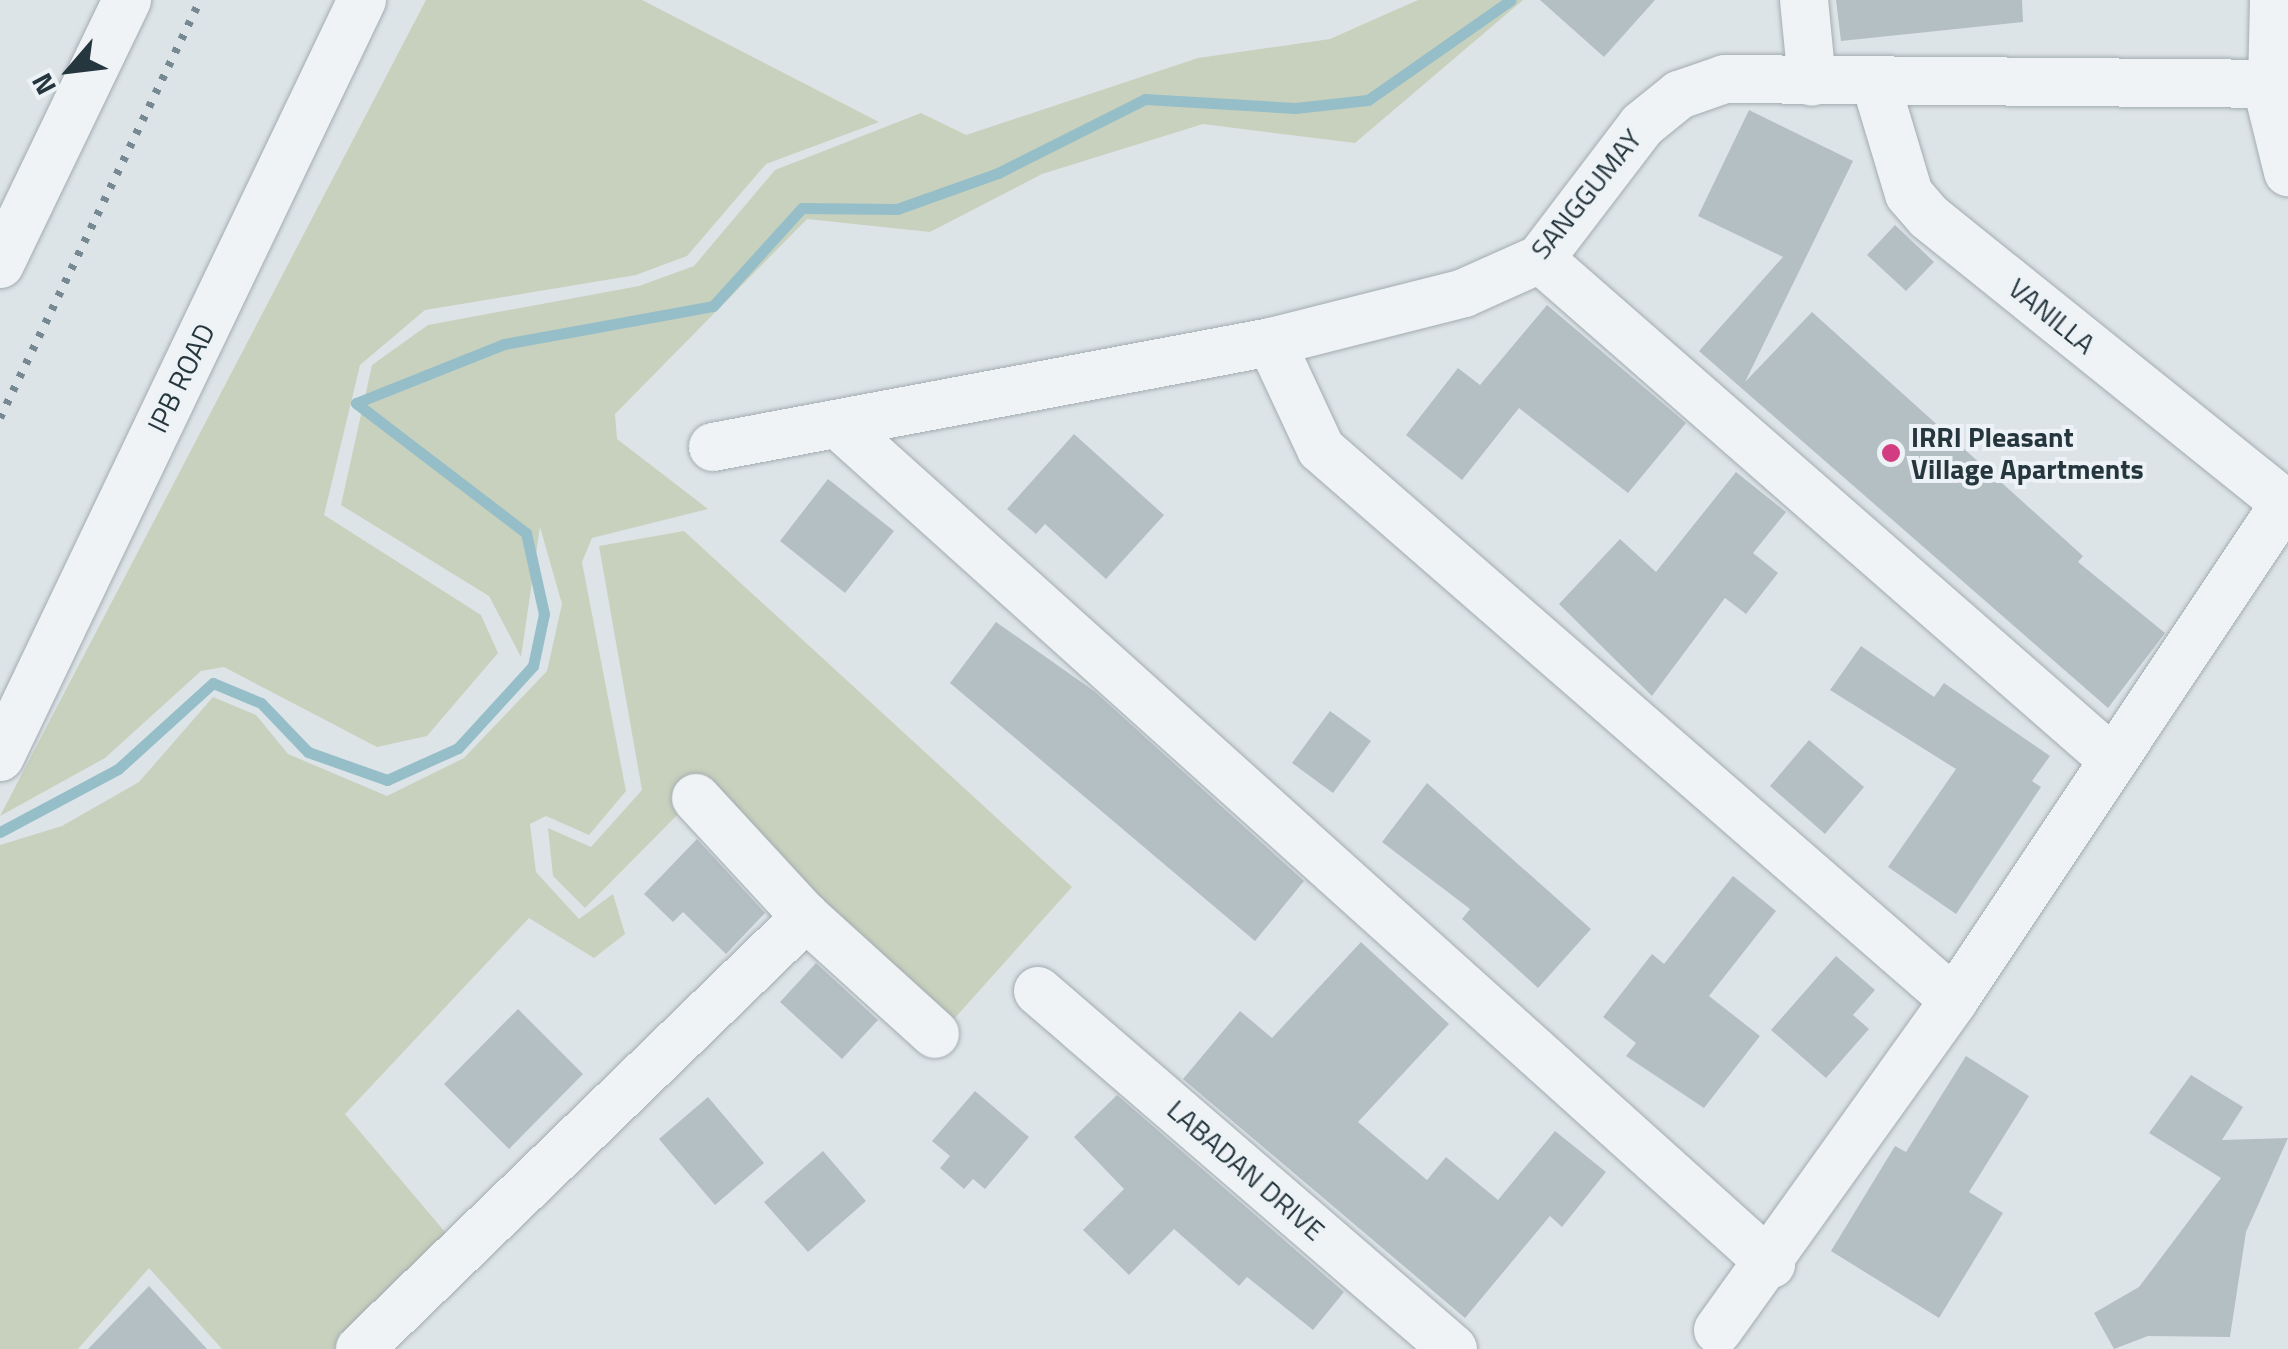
<!DOCTYPE html>
<html>
<head>
<meta charset="utf-8">
<style>
  body { margin:0 }
  #map { position:relative; width:2288px; height:1349px; overflow:hidden; background:#dde4e7; font-family:"Titillium Web",sans-serif }
  div>[style] { position:absolute }
  [style*='--x'] { left:calc(var(--x)*1px); top:calc(var(--y)*1px); width:calc(var(--w)*1px); rotate:calc(var(--a)*1deg) }
  .green>* { inset:0; background:#c8d1bd }
  .stream>* { height:11px; margin:-5.5px; padding:0 5.5px; transform-origin:5.5px; border-radius:5.5px; background:#96bec9 }
  .building>* { inset:0; background:#b4bfc4 }
  .roads { filter:drop-shadow(0 0 2px #a2acb1) drop-shadow(0 0 2px #a2acb1) }
  .minor>* { height:48px; margin:-24px; padding:0 24px; transform-origin:24px; border-radius:24px; background:#eff3f5 }
  .rail>* { height:8px; margin-top:-4px; transform-origin:0; background:repeating-linear-gradient(90deg,#768891 0 5px,transparent 0 15px) }
  .dots>* { width:28px; height:28px; translate:-50% -50%; box-sizing:border-box; border:5px solid #ecf2f5; border-radius:50% }
  span { translate:-50% -50%; white-space:nowrap; text-align:center; line-height:1.15; -webkit-text-stroke:8px #ecf2f5; paint-order:stroke }
  .street-label { font-size:28px; color:#26363e }
  .poi-label { font-size:28px; color:#26363e; font-weight:700 }
  .left { translate:0 -50%; text-align:left }
  .north { position:absolute; left:20px; top:20px; width:100px; height:100px; -webkit-text-stroke:8px #ecf2f5; paint-order:stroke; rotate:242deg; font-size:28px; font-weight:700; line-height:40px; text-align:center; color:#26363e }
  .north::after { content:''; display:block; margin:auto; width:35px; height:45px; background:#26363e; clip-path:polygon(50% 0,100% 100%,50% 72%,0 100%) }
</style>
</head>
<body>
<div id="map">
  <div class="green">
    <i style="clip-path:polygon(426px 0,642px 0,879px 122px,766px 164px,687px 256px,636px 275px,425px 310px,360px 365px,324px 515px,481px 615px,498px 653px,427px 736px,377px 747px,224px 667px,201px 671px,105px 758px,0 816px)"></i>
    <i style="clip-path:polygon(1418px 0,1523px 0,1355px 143px,1203px 124px,1042px 174px,930px 232px,807px 219px,615px 414px,617px 439px,708px 509px,592px 538px,582px 562px,626px 791px,589px 835px,546px 816px,530px 824px,536px 872px,579px 919px,613px 894px,625px 934px,594px 958px,529px 918px,345px 1114px,451px 1239px,344px 1349px,222px 1349px,149px 1268px,78px 1349px,0 1349px,0 845px,62px 826px,139px 782px,213px 697px,256px 715px,288px 754px,387px 796px,464px 758px,547px 671px,562px 604px,540px 527px,521px 657px,489px 596px,341px 505px,372px 365px,428px 325px,639px 286px,694px 266px,775px 170px,921px 113px,966px 135px,1198px 58px,1330px 39px)"></i>
    <i style="clip-path:polygon(684px 531px,1072px 887px,945px 1029px,703px 789px,585px 908px,553px 876px,548px 828px,591px 847px,642px 790px,599px 546px)"></i>
  </div>
  <div class="stream">
    <i style="--x:0;--y:832;--w:134;--a:-28.1"></i>
    <i style="--x:118;--y:769;--w:128;--a:-42.2"></i>
    <i style="--x:213;--y:683;--w:52;--a:22.6"></i>
    <i style="--x:261;--y:703;--w:68;--a:46.2"></i>
    <i style="--x:308;--y:752;--w:84;--a:19.5"></i>
    <i style="--x:387;--y:780;--w:78;--a:-24.3"></i>
    <i style="--x:458;--y:748;--w:111;--a:-47.6"></i>
    <i style="--x:533;--y:666;--w:53;--a:-78.1"></i>
    <i style="--x:544;--y:614;--w:83;--a:-102.5"></i>
    <i style="--x:526;--y:533;--w:214;--a:-142.6"></i>
    <i style="--x:356;--y:403;--w:159;--a:-21.7"></i>
    <i style="--x:504;--y:344;--w:212;--a:-10.3"></i>
    <i style="--x:713;--y:306;--w:132;--a:-47.8"></i>
    <i style="--x:802;--y:208;--w:95;--a:0.6"></i>
    <i style="--x:897;--y:209;--w:107;--a:-19.6"></i>
    <i style="--x:998;--y:173;--w:165;--a:-26.7"></i>
    <i style="--x:1145;--y:99;--w:150;--a:3.4"></i>
    <i style="--x:1295;--y:108;--w:73;--a:-6.3"></i>
    <i style="--x:1368;--y:100;--w:174;--a:-35"></i>
  </div>
  <div class="building">
    <i style="clip-path:polygon(1540px 0,1655px 0,1604px 57px)"></i>
    <i style="clip-path:polygon(1836px 0,2022px 0,2023px 22px,1841px 41px)"></i>
    <i style="clip-path:polygon(1749px 110px,1853px 161px,1745px 382px,1812px 312px,2083px 556px,2078px 562px,2165px 633px,2108px 708px,1699px 351px,1783px 257px,1698px 216px)"></i>
    <i style="clip-path:polygon(1895px 225px,1934px 262px,1906px 291px,1867px 255px)"></i>
    <i style="clip-path:polygon(1547px 305px,1686px 423px,1628px 493px,1519px 408px,1462px 480px,1406px 435px,1458px 368px,1480px 385px)"></i>
    <i style="clip-path:polygon(1074px 434px,1164px 515px,1106px 579px,1045px 524px,1036px 534px,1007px 509px)"></i>
    <i style="clip-path:polygon(1736px 472px,1786px 512px,1753px 553px,1778px 573px,1746px 614px,1725px 598px,1652px 696px,1559px 604px,1620px 539px,1656px 572px)"></i>
    <i style="clip-path:polygon(828px 479px,894px 531px,845px 593px,780px 541px)"></i>
    <i style="clip-path:polygon(996px 622px,1094px 691px,1304px 881px,1255px 941px,950px 683px)"></i>
    <i style="clip-path:polygon(1861px 646px,1934px 697px,1944px 683px,2050px 756px,2032px 781px,2041px 787px,1956px 914px,1888px 867px,1956px 769px,1830px 690px)"></i>
    <i style="clip-path:polygon(1330px 711px,1371px 741px,1333px 793px,1292px 763px)"></i>
    <i style="clip-path:polygon(1809px 740px,1864px 787px,1825px 834px,1770px 786px)"></i>
    <i style="clip-path:polygon(1427px 783px,1591px 929px,1538px 988px,1462px 919px,1470px 909px,1382px 842px)"></i>
    <i style="clip-path:polygon(697px 839px,765px 913px,726px 954px,683px 912px,673px 922px,644px 894px)"></i>
    <i style="clip-path:polygon(1733px 876px,1776px 911px,1709px 996px,1760px 1036px,1704px 1108px,1626px 1056px,1636px 1043px,1603px 1017px,1652px 954px,1664px 964px)"></i>
    <i style="clip-path:polygon(1361px 942px,1449px 1024px,1358px 1122px,1427px 1180px,1446px 1157px,1498px 1200px,1555px 1131px,1606px 1172px,1562px 1227px,1550px 1216px,1465px 1318px,1183px 1079px,1240px 1011px,1272px 1038px)"></i>
    <i style="clip-path:polygon(1836px 956px,1875px 990px,1853px 1015px,1869px 1029px,1826px 1078px,1771px 1030px)"></i>
    <i style="clip-path:polygon(816px 963px,878px 1020px,842px 1059px,780px 1002px)"></i>
    <i style="clip-path:polygon(518px 1009px,583px 1074px,509px 1149px,444px 1084px)"></i>
    <i style="clip-path:polygon(1966px 1056px,2029px 1096px,1969px 1192px,2003px 1213px,1939px 1318px,1831px 1251px,1895px 1146px,1906px 1152px)"></i>
    <i style="clip-path:polygon(2191px 1075px,2243px 1107px,2222px 1140px,2288px 1138px,2246px 1232px,2230px 1337px,2148px 1336px,2114px 1349px,2094px 1313px,2139px 1287px,2221px 1178px,2149px 1133px)"></i>
    <i style="clip-path:polygon(975px 1091px,1029px 1137px,985px 1189px,973px 1179px,964px 1189px,940px 1168px,950px 1156px,932px 1141px)"></i>
    <i style="clip-path:polygon(1117px 1095px,1344px 1292px,1313px 1330px,1247px 1277px,1239px 1286px,1174px 1229px,1129px 1275px,1083px 1230px,1124px 1189px,1074px 1137px)"></i>
    <i style="clip-path:polygon(708px 1097px,764px 1163px,715px 1205px,659px 1139px)"></i>
    <i style="clip-path:polygon(823px 1151px,866px 1201px,808px 1252px,764px 1202px)"></i>
    <i style="clip-path:polygon(149px 1286px,207px 1349px,88px 1349px)"></i>
  </div>
  <div class="roads">
    <div class="minor">
      <i style="--x:1804;--y:0;--w:82;--a:84.4"></i>
      <i style="--x:2266;--y:83;--w:92;--a:76.1"></i>
      <i style="--x:1876;--y:84;--w:115;--a:73.3"></i>
      <i style="--x:1909;--y:194;--w:30;--a:49"></i>
      <i style="--x:1929;--y:217;--w:461;--a:38.8"></i>
      <i style="--x:2272;--y:84;--w:84;--a:-88.6"></i>
      <i style="--x:1540;--y:259;--w:760;--a:41.16"></i>
      <i style="--x:0;--y:264;--w:293;--a:-64.3"></i>
      <i style="--x:1271;--y:342;--w:118;--a:65"></i>
      <i style="--x:1321;--y:449;--w:839;--a:41.04"></i>
      <i style="--x:842;--y:428;--w:1250;--a:41.98"></i>
      <i style="--x:713;--y:447;--w:568;--a:-10.66"></i>
      <i style="--x:1271;--y:342;--w:199;--a:-14.2"></i>
      <i style="--x:1464;--y:293;--w:83;--a:-24.1"></i>
      <i style="--x:1540;--y:259;--w:168;--a:-52.7"></i>
      <i style="--x:1642;--y:125;--w:48;--a:-39"></i>
      <i style="--x:1679;--y:95;--w:49;--a:-19.2"></i>
      <i style="--x:1725;--y:79;--w:563;--a:0.51"></i>
      <i style="--x:0;--y:757;--w:839;--a:-64.44"></i>
      <i style="--x:696;--y:798;--w:162;--a:47.3"></i>
      <i style="--x:806;--y:917;--w:174;--a:42.2"></i>
      <i style="--x:1038;--y:991;--w:548;--a:40.78"></i>
      <i style="--x:1718;--y:1330;--w:406;--a:-54.4"></i>
      <i style="--x:1954;--y:1000;--w:596;--a:-56.36"></i>
      <i style="--x:360;--y:1349;--w:621;--a:-44.09"></i>
    </div>
  </div>
  <div class="rail">
    <i style="--x:0;--y:418;--w:463;--a:-64.4"></i>
  </div>
  <div class="dots">
    <i style="left:1891px;top:453px;background:#d23c80"></i>
  </div>
  <div class="street-label">
    <span style="left:1586px;top:194px;rotate:-51deg">SANGGUMAY</span>
    <span style="left:2052px;top:316px;rotate:39deg">VANILLA</span>
    <span style="left:181px;top:378px;rotate:-64deg">IPB ROAD</span>
    <span style="left:1246px;top:1170px;rotate:41deg">LABADAN DRIVE</span>
  </div>
  <div class="poi-label">
    <span class="left" style="left:1911px;top:453px">IRRI Pleasant<br>Village Apartments</span>
  </div>
  <div class="north">N</div>
</div>
</body>
</html>
